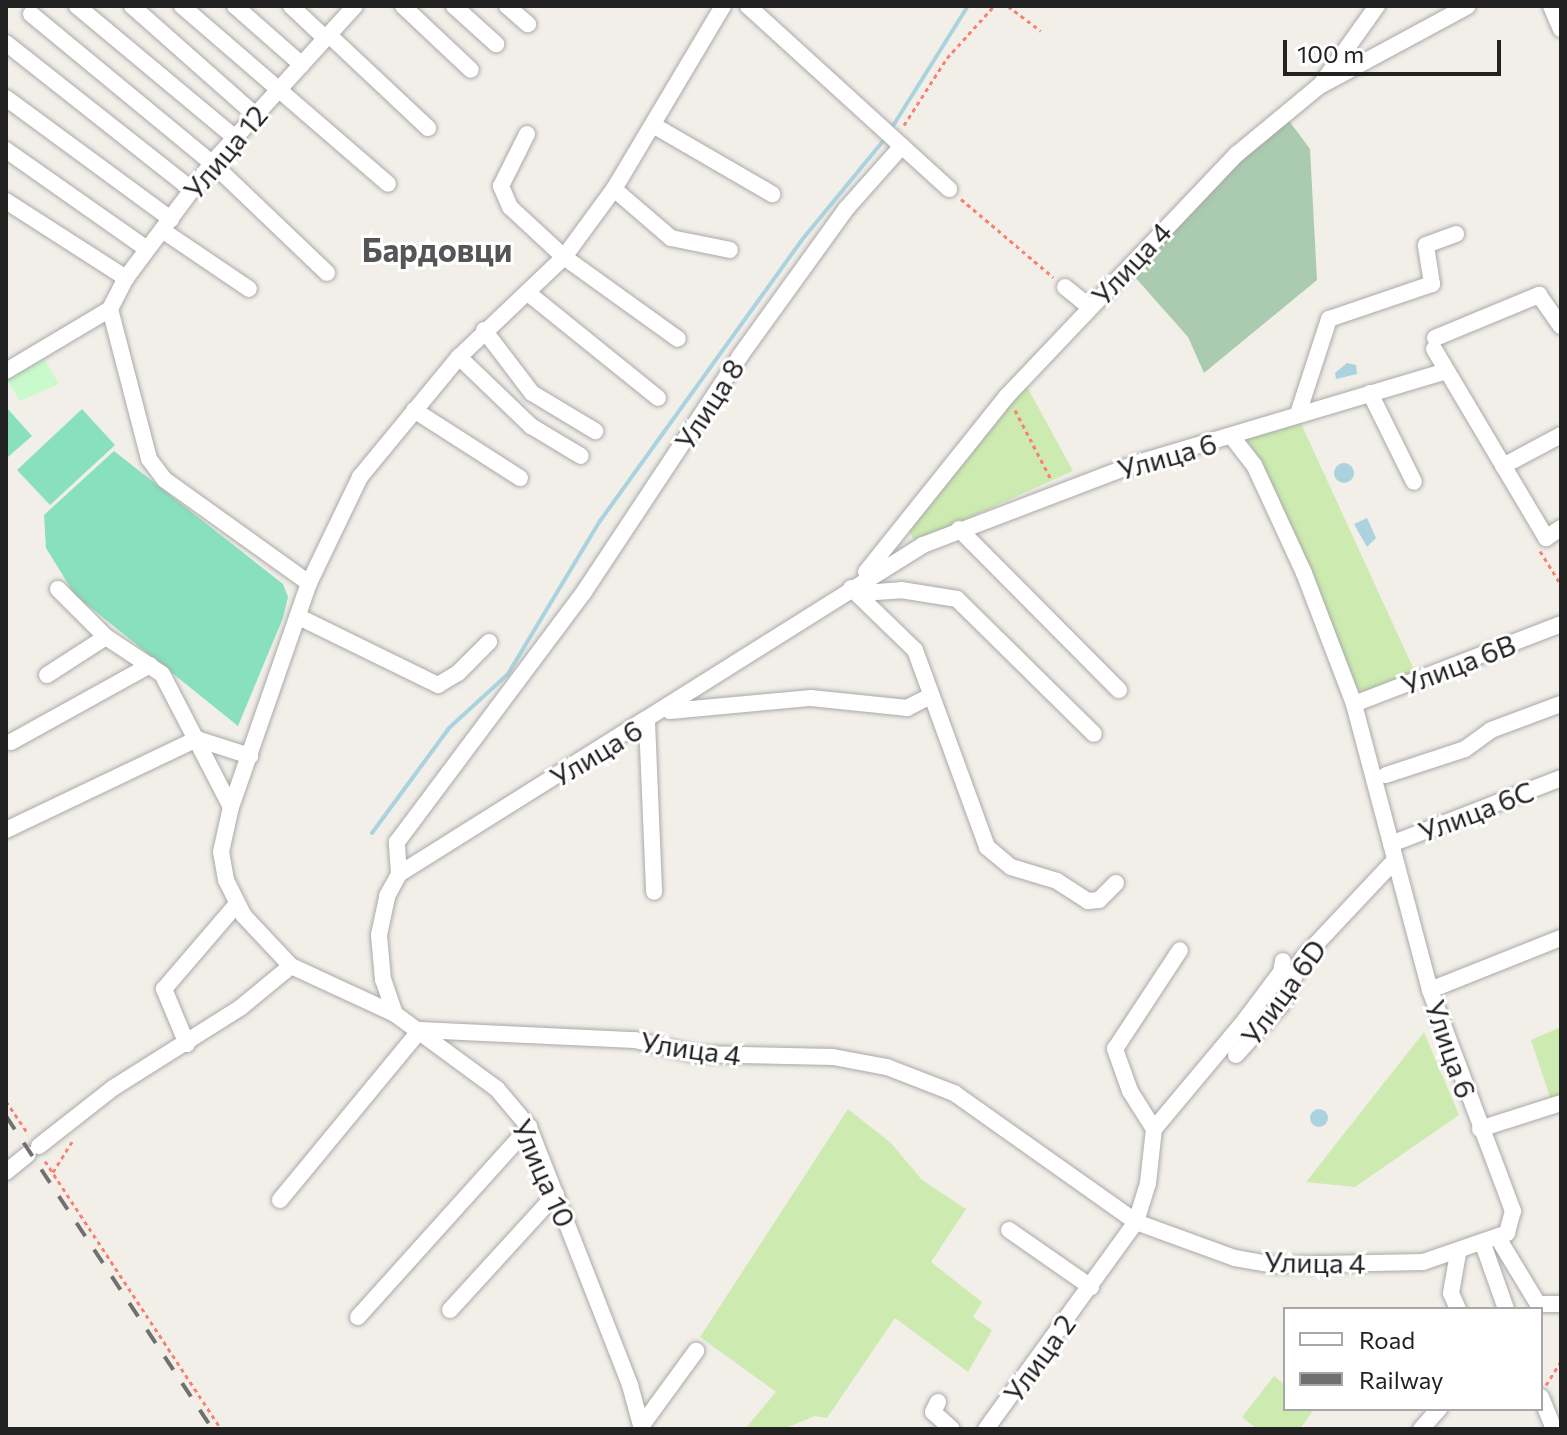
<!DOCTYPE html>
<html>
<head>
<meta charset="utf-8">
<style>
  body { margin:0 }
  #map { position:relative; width:1567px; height:1435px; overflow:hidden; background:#f2efe9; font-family:Commissioner,sans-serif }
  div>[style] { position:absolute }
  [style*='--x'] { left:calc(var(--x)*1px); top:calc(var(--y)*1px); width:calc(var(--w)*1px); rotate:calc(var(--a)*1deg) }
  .grass>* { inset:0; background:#cdebb0 }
  .cemetery>* { inset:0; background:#aacbaf }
  .park>* { inset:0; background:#c8facc }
  .pitch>* { inset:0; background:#88e0be }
  .water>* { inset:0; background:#aad3df }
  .round { border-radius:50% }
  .stream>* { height:4px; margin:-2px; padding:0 2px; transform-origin:2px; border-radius:2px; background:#aad3df }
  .path>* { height:3px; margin-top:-1.5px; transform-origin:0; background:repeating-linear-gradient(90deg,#fa8072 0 4px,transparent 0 8px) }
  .roads { filter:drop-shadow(0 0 2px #a9a9a9) drop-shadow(0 0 2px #a9a9a9) }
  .minor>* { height:16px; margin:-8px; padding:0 8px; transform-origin:8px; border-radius:8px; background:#fff }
  .rail>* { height:4px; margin-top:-2px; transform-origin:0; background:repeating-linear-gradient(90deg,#707070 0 16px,transparent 0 32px) }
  span { translate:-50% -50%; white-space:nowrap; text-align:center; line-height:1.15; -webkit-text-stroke:6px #fff; paint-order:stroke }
  .street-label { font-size:28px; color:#222 }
  .quarter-label { font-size:32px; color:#555; font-weight:700 }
  .frame { position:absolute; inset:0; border:8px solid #222; pointer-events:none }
  .legend { position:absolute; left:1283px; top:1307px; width:260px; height:104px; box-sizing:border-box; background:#fff; border:2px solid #a7a7a7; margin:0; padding:10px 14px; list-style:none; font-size:24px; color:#222 }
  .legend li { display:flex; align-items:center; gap:16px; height:40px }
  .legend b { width:40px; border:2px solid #a7a7a7 }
  .scale { position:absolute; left:1283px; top:40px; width:218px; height:36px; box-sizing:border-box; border:4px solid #222; border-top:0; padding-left:10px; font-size:24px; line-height:28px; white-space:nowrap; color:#222; -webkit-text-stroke:6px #fff; paint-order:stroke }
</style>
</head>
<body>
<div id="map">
  <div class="grass">
    <i style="clip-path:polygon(1025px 383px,1073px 471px,915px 542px,907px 527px)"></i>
    <i style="clip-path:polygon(1298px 417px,1416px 674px,1364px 693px,1356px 687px,1262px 463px,1246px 438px)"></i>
    <i style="clip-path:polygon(1561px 1027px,1561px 1100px,1552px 1103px,1531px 1040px)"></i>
    <i style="clip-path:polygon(1424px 1032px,1459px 1115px,1355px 1187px,1306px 1182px)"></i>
    <i style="clip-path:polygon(848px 1109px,891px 1143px,922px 1180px,966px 1209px,931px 1262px,982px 1302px,973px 1317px,992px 1330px,968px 1372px,895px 1318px,827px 1418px,815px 1416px,783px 1429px,745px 1429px,776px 1392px,700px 1337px)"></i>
    <i style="clip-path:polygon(1274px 1376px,1285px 1385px,1285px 1409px,1314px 1409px,1300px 1429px,1257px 1429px,1242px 1417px)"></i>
  </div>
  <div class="cemetery">
    <i style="clip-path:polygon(1284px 114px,1310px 149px,1317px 280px,1204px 373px,1188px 337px,1126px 267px)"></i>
  </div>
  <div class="park">
    <i style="clip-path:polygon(44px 359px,59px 384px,20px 401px,6px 378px)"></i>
  </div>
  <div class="pitch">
    <i style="clip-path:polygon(6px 407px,32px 436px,8px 457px,6px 455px)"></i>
    <i style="clip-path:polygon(82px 409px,115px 445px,50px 505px,17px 470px)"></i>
    <i style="clip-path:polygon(114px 451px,283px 584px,288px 597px,283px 618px,238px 726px,75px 595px,46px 548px,44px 515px)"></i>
  </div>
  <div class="water">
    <i style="clip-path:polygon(1347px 363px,1356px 365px,1357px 374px,1336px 379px,1335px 373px)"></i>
    <i class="round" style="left:1334px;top:463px;width:20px;height:20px"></i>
    <i style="clip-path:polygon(1367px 518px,1376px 538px,1367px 547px,1354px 524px)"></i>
    <i class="round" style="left:1310px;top:1109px;width:18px;height:18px"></i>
  </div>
  <div class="stream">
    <i style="--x:891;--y:129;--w:145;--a:-58"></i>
    <i style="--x:372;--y:833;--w:130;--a:-53.7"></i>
    <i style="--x:449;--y:728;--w:80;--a:-42.5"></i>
    <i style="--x:508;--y:674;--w:179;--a:-59"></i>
    <i style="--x:600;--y:521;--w:345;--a:-54.3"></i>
    <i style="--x:801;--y:241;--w:131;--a:-50.6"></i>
  </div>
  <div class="path">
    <i style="--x:1008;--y:6;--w:41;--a:37.1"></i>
    <i style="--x:904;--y:125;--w:80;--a:-57.3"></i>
    <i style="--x:947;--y:58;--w:70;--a:-47.9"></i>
    <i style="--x:961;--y:199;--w:121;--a:40.3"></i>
    <i style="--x:1015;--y:410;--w:80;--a:62.5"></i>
    <i style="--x:1540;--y:551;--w:40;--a:58"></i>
    <i style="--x:6;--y:1101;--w:40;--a:56"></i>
    <i style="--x:45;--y:1161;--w:321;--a:56.7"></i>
    <i style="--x:53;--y:1172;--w:36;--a:-58"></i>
    <i style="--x:1546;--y:1385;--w:28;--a:-58"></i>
  </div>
  <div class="roads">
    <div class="minor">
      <i style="--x:77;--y:6;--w:204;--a:39.8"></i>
      <i style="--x:132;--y:6;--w:163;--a:41.5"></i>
      <i style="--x:182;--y:6;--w:272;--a:40.8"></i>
      <i style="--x:235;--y:6;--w:89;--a:41.4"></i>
      <i style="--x:291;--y:6;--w:48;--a:43.3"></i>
      <i style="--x:403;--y:6;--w:93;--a:43.3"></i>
      <i style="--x:454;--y:6;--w:57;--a:42.1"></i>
      <i style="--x:507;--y:6;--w:28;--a:41"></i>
      <i style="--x:748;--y:6;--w:272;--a:42.3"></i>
      <i style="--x:1551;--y:6;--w:25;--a:67"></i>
      <i style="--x:31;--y:14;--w:234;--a:39.5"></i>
      <i style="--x:212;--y:163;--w:159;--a:43.7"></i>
      <i style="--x:329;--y:35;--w:136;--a:43.2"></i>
      <i style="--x:6;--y:43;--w:237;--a:38.3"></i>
      <i style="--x:1322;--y:83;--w:95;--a:-54.5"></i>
      <i style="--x:6;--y:98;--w:205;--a:36.3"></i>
      <i style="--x:653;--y:125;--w:138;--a:30.1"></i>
      <i style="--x:527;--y:134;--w:58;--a:116.6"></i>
      <i style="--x:501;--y:186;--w:23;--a:67"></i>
      <i style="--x:510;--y:207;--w:74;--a:42.8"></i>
      <i style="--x:564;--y:257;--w:140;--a:35.7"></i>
      <i style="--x:6;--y:150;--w:172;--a:35.1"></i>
      <i style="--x:614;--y:189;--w:75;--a:40.7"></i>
      <i style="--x:671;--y:238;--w:60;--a:11.5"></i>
      <i style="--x:6;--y:201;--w:143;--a:32.7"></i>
      <i style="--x:162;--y:230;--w:105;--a:34.1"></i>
      <i style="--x:1065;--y:287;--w:32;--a:39"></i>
      <i style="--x:528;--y:293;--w:167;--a:38.9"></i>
      <i style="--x:110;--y:309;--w:155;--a:75.4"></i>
      <i style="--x:149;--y:459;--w:26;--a:53"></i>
      <i style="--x:165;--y:480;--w:177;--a:35.6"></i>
      <i style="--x:484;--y:330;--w:79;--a:52.7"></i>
      <i style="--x:532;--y:393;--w:74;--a:31.1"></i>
      <i style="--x:1435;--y:338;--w:113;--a:-22.5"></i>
      <i style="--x:1539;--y:295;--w:38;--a:55"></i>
      <i style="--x:1434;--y:349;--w:220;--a:59.3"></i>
      <i style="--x:1546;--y:538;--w:18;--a:-34"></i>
      <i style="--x:459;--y:357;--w:100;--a:43.8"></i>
      <i style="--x:531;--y:426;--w:58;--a:31"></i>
      <i style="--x:6;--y:371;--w:121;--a:-30.8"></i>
      <i style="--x:110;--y:309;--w:35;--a:-63"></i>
      <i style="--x:126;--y:278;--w:144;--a:-53.2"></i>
      <i style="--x:212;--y:163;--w:212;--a:-47.7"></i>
      <i style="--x:1370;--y:393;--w:99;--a:63.7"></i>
      <i style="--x:414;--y:410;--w:126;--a:32.7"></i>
      <i style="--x:1298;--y:414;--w:100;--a:-71.9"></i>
      <i style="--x:1329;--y:319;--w:109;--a:-18.8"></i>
      <i style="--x:1432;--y:284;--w:39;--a:-99"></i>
      <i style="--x:1426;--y:245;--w:32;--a:-20"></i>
      <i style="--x:1503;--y:466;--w:66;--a:-28.1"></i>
      <i style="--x:959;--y:529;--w:227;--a:45.2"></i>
      <i style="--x:866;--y:572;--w:226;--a:-51.3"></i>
      <i style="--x:1007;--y:396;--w:334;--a:-46.5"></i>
      <i style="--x:1237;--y:154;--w:105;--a:-39.6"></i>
      <i style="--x:1318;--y:87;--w:170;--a:-28.4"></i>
      <i style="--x:851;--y:588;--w:89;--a:44.1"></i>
      <i style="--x:915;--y:650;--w:210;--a:69.9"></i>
      <i style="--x:987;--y:847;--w:31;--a:40"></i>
      <i style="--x:1011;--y:867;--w:48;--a:16.9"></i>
      <i style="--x:1057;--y:881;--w:37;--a:33"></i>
      <i style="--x:1088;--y:901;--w:11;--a:-5"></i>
      <i style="--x:1099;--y:900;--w:24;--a:-45"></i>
      <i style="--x:58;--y:589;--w:68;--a:45"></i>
      <i style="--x:106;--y:637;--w:67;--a:33.5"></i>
      <i style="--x:162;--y:674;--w:150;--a:62.6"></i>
      <i style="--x:862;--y:593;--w:39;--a:-4"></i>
      <i style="--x:901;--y:590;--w:57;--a:9.1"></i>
      <i style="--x:957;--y:599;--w:192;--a:44.6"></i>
      <i style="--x:299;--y:617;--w:155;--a:26.1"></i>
      <i style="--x:438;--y:685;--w:23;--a:-31"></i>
      <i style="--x:458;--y:673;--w:44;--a:-45"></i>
      <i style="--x:47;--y:675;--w:70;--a:-32.8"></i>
      <i style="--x:1354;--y:704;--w:222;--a:-21.1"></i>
      <i style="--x:670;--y:711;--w:142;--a:-5.3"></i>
      <i style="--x:811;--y:698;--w:97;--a:5.9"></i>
      <i style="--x:907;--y:708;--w:27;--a:-27"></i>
      <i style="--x:647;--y:722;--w:170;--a:87.6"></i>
      <i style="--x:11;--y:742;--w:159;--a:-29"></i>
      <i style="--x:1386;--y:775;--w:83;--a:-18.2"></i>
      <i style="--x:1465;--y:749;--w:32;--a:-36"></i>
      <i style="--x:1491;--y:730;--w:75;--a:-20.4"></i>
      <i style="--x:6;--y:830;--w:212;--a:-25.5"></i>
      <i style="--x:197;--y:739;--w:56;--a:17.8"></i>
      <i style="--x:1391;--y:844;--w:182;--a:-21.2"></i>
      <i style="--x:399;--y:874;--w:619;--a:-32.12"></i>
      <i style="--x:923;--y:545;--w:230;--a:-20.9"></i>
      <i style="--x:1138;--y:463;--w:321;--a:-16.6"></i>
      <i style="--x:1430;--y:990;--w:141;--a:-21.7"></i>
      <i style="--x:395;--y:1014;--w:115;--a:-155.2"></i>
      <i style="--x:291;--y:966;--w:69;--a:-133.2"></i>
      <i style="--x:244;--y:916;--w:40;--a:-116.6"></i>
      <i style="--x:226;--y:880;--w:28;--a:-100"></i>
      <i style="--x:221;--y:852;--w:46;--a:-77.5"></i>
      <i style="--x:231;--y:807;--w:237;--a:-70.8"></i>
      <i style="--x:309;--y:583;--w:118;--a:-64.3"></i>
      <i style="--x:360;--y:477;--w:156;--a:-50.5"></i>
      <i style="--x:459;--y:357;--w:145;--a:-43.6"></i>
      <i style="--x:564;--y:257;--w:84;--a:-53.7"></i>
      <i style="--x:614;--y:189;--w:213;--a:-59.2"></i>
      <i style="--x:187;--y:1044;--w:60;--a:-112.7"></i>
      <i style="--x:164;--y:989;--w:111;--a:-49.4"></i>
      <i style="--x:1236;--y:1055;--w:67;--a:-48"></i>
      <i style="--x:1281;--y:1005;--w:52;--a:-64.9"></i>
      <i style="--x:1303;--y:958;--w:134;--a:-46.8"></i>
      <i style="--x:1154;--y:1129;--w:45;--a:-122.3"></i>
      <i style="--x:1130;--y:1091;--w:45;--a:-109.7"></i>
      <i style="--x:1115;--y:1049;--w:118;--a:-56.7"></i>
      <i style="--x:1480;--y:1129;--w:85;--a:-17.8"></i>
      <i style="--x:39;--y:1146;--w:94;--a:-38.1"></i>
      <i style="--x:113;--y:1088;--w:150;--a:-32.2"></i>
      <i style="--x:240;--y:1008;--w:66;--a:-39.5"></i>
      <i style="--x:6;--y:1172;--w:28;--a:-39"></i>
      <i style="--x:280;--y:1200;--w:220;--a:-50.5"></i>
      <i style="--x:420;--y:1030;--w:215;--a:2.7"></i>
      <i style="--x:635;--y:1040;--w:62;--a:13.1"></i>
      <i style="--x:695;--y:1054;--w:138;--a:1.2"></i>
      <i style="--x:833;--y:1057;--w:55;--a:10.5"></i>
      <i style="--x:887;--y:1067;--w:72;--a:21.2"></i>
      <i style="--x:954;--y:1093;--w:223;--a:35.3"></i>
      <i style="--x:1136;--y:1222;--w:105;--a:20"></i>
      <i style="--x:1235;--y:1258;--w:39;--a:10"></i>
      <i style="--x:1273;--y:1265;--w:150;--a:-1.1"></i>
      <i style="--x:1423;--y:1262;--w:89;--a:-19"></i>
      <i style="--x:1507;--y:1233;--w:23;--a:-75"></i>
      <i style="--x:1513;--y:1211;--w:236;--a:-110.6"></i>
      <i style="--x:1430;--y:990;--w:296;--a:-104.9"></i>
      <i style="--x:1354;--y:704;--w:140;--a:-110.9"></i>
      <i style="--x:1304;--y:573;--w:119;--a:-114.8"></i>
      <i style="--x:1254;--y:465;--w:34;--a:-128"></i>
      <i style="--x:1009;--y:1230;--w:100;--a:34.8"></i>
      <i style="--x:1498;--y:1238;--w:77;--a:58.8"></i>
      <i style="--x:1538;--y:1304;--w:23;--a:0"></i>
      <i style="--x:1483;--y:1244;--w:69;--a:70.5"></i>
      <i style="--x:1458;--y:1309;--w:17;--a:-114"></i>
      <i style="--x:1451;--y:1293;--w:40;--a:-80"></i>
      <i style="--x:450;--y:1310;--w:157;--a:-47.6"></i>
      <i style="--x:358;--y:1317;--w:256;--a:-48"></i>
      <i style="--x:1541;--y:1397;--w:35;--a:68"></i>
      <i style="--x:938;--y:1402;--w:11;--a:117"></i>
      <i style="--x:933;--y:1412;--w:25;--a:42"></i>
      <i style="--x:642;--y:1425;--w:92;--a:-53.9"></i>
      <i style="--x:642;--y:1429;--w:46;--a:-105.3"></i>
      <i style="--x:630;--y:1385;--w:277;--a:-111.4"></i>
      <i style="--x:529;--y:1127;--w:50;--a:-130.1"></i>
      <i style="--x:497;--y:1089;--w:127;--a:-143.7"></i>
      <i style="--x:395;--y:1014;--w:36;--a:-109"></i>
      <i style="--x:383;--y:980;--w:45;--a:-95.1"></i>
      <i style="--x:379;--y:935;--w:40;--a:-78"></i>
      <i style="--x:387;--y:896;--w:25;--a:-61"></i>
      <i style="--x:399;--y:874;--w:32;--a:-94"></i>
      <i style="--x:397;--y:842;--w:312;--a:-53.2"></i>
      <i style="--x:584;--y:592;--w:283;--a:-56.5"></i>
      <i style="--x:740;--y:356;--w:181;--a:-54.2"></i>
      <i style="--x:846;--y:209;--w:84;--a:-48.4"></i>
      <i style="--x:986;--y:1429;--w:256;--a:-54.1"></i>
      <i style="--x:1136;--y:1222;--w:41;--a:-72.9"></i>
      <i style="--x:1148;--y:1183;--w:54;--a:-83.7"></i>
      <i style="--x:1154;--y:1129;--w:142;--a:-50.1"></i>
      <i style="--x:1245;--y:1020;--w:60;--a:-53.1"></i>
      <i style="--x:1281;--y:972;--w:11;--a:-80"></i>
      <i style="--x:1421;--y:1429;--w:27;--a:-48"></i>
    </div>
  </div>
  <div class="rail">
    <i style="--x:6;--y:1116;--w:375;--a:56.6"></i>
  </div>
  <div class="street-label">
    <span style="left:225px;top:152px;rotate:-50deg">Улица 12</span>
    <span style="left:1131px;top:263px;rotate:-47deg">Улица 4</span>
    <span style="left:709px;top:404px;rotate:-57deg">Улица 8</span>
    <span style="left:1167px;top:456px;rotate:-16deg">Улица 6</span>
    <span style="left:1458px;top:664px;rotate:-21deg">Улица 6B</span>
    <span style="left:596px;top:753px;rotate:-31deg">Улица 6</span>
    <span style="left:1476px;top:811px;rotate:-21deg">Улица 6C</span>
    <span style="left:1283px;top:992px;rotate:-54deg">Улица 6D</span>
    <span style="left:691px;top:1048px;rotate:8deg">Улица 4</span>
    <span style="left:1451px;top:1049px;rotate:71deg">Улица 6</span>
    <span style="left:544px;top:1173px;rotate:66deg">Улица 10</span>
    <span style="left:1315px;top:1262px;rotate:1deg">Улица 4</span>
    <span style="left:1039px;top:1358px;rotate:-54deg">Улица 2</span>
  </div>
  <div class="quarter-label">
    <span style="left:437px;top:249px">Бардовци</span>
  </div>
  <div class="frame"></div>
  <ul class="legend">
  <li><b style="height:10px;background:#fff"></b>Road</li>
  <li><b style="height:10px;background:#707070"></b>Railway</li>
  </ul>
  <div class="scale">100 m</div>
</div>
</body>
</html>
